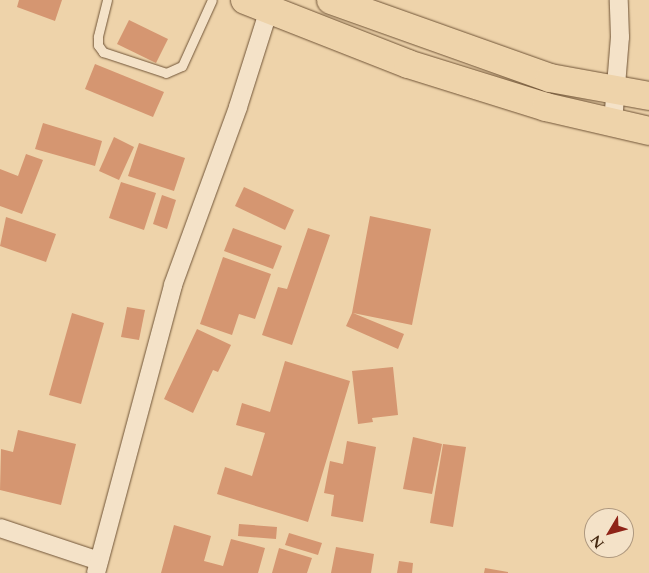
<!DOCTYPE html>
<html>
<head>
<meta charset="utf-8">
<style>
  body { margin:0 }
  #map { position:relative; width:649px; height:573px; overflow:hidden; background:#eed3aa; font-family:Cardo,serif }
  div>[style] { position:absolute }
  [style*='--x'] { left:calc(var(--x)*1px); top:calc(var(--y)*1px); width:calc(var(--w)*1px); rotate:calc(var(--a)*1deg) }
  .building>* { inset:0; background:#d59671 }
  .roads { filter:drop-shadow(0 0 1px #705437) drop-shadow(0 0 1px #705437) }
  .service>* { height:9px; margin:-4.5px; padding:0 4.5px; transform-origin:4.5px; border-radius:4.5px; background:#f4e2c8 }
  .minor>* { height:18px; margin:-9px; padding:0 9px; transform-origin:9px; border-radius:9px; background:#f4e2c8 }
  .primary>* { height:28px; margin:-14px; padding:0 14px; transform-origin:14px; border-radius:14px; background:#eed3aa }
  span { translate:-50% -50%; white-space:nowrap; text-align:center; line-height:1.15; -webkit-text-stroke:5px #f4e2c8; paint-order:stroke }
  .north { position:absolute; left:584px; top:508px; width:50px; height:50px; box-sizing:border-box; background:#f4e2c8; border:1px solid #ae987f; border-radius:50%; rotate:233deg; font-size:14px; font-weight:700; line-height:20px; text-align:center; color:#462911 }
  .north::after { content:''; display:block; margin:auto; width:18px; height:22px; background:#8f2418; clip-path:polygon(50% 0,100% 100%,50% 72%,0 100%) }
</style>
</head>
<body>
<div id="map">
  <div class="building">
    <i style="clip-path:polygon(19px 0,62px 0,55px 21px,17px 7px)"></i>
    <i style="clip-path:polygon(129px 20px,168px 39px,156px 63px,117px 44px)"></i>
    <i style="clip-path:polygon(95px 64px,164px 92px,153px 117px,85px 89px)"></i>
    <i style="clip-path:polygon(43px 123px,102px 141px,95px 166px,35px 149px)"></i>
    <i style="clip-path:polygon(114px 137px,134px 147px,119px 180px,99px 171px)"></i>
    <i style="clip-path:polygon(139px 143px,185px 158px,174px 191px,128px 176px)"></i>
    <i style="clip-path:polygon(26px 154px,43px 160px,22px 214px,0 206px,0 169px,18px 176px)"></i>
    <i style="clip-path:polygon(121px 182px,156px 193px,144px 230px,109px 218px)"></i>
    <i style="clip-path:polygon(244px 187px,294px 210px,285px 230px,235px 206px)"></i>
    <i style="clip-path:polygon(162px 195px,176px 200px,167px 229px,153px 224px)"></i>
    <i style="clip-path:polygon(370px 216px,431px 229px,412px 325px,353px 313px,404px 334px,398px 349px,346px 326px,352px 313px)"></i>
    <i style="clip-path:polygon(6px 217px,56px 234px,46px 262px,0 246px)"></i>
    <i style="clip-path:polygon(233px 228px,282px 246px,273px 269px,224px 251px)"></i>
    <i style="clip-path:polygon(308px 228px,330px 235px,292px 345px,262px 335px,278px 287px,287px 289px)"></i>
    <i style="clip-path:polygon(223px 257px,271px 274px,255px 319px,239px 314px,232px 335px,200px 324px)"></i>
    <i style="clip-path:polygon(127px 307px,145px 310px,139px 340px,121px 337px)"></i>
    <i style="clip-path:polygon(72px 313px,104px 323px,81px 404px,49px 395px)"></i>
    <i style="clip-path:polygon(197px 329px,231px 345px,218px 372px,213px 370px,193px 413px,164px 399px)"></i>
    <i style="clip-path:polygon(285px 361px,350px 381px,308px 522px,217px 494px,225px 467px,252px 476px,265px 433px,236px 425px,242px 403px,270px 412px)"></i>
    <i style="clip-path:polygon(393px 367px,398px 415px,372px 418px,373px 422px,358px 424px,352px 371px)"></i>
    <i style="clip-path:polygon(18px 430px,76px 444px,61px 505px,0 490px,1px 449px,13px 452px)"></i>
    <i style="clip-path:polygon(413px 437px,442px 444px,432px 494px,403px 489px)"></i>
    <i style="clip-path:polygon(347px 441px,376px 447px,363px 522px,331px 516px,334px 495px,324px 493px,330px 461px,343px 464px)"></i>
    <i style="clip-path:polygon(443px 444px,466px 447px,453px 527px,430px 523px)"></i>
    <i style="clip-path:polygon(239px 524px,277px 527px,276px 539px,238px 536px)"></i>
    <i style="clip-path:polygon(174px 525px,211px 536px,204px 561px,223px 566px,231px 539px,265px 548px,258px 573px,161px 573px)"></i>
    <i style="clip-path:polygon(289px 533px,322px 543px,318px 555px,285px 545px)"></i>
    <i style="clip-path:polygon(336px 547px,374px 554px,371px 573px,331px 573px)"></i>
    <i style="clip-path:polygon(279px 548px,312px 558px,307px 573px,272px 573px)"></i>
    <i style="clip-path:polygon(399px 561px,413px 563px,412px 573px,397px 573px)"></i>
    <i style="clip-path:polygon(485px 568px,508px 572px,508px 573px,484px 573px)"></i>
  </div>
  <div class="roads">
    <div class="service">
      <i style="--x:107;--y:0;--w:38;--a:104"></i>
      <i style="--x:98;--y:37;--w:8;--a:90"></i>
      <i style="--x:98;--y:45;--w:9;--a:54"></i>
      <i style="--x:103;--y:52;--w:66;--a:18.4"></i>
      <i style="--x:166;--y:73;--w:17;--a:-24"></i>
      <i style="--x:182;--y:66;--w:72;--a:-65.6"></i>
    </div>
    <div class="minor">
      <i style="--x:613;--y:122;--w:85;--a:-85.3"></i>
      <i style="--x:620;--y:37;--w:37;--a:-92"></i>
      <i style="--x:0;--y:528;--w:104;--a:18.4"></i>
      <i style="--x:96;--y:573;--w:298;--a:-75"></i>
      <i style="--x:173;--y:285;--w:189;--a:-69.9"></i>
      <i style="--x:238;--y:107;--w:112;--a:-72.4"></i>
    </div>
    <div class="primary">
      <i style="--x:245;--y:0;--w:175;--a:21.4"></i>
      <i style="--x:408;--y:64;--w:145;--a:17.3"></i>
      <i style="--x:546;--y:107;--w:106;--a:13.1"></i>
      <i style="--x:331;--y:0;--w:232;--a:19.6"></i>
      <i style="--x:550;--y:78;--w:101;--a:10.3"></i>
    </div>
  </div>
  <div class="north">N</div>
</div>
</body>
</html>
